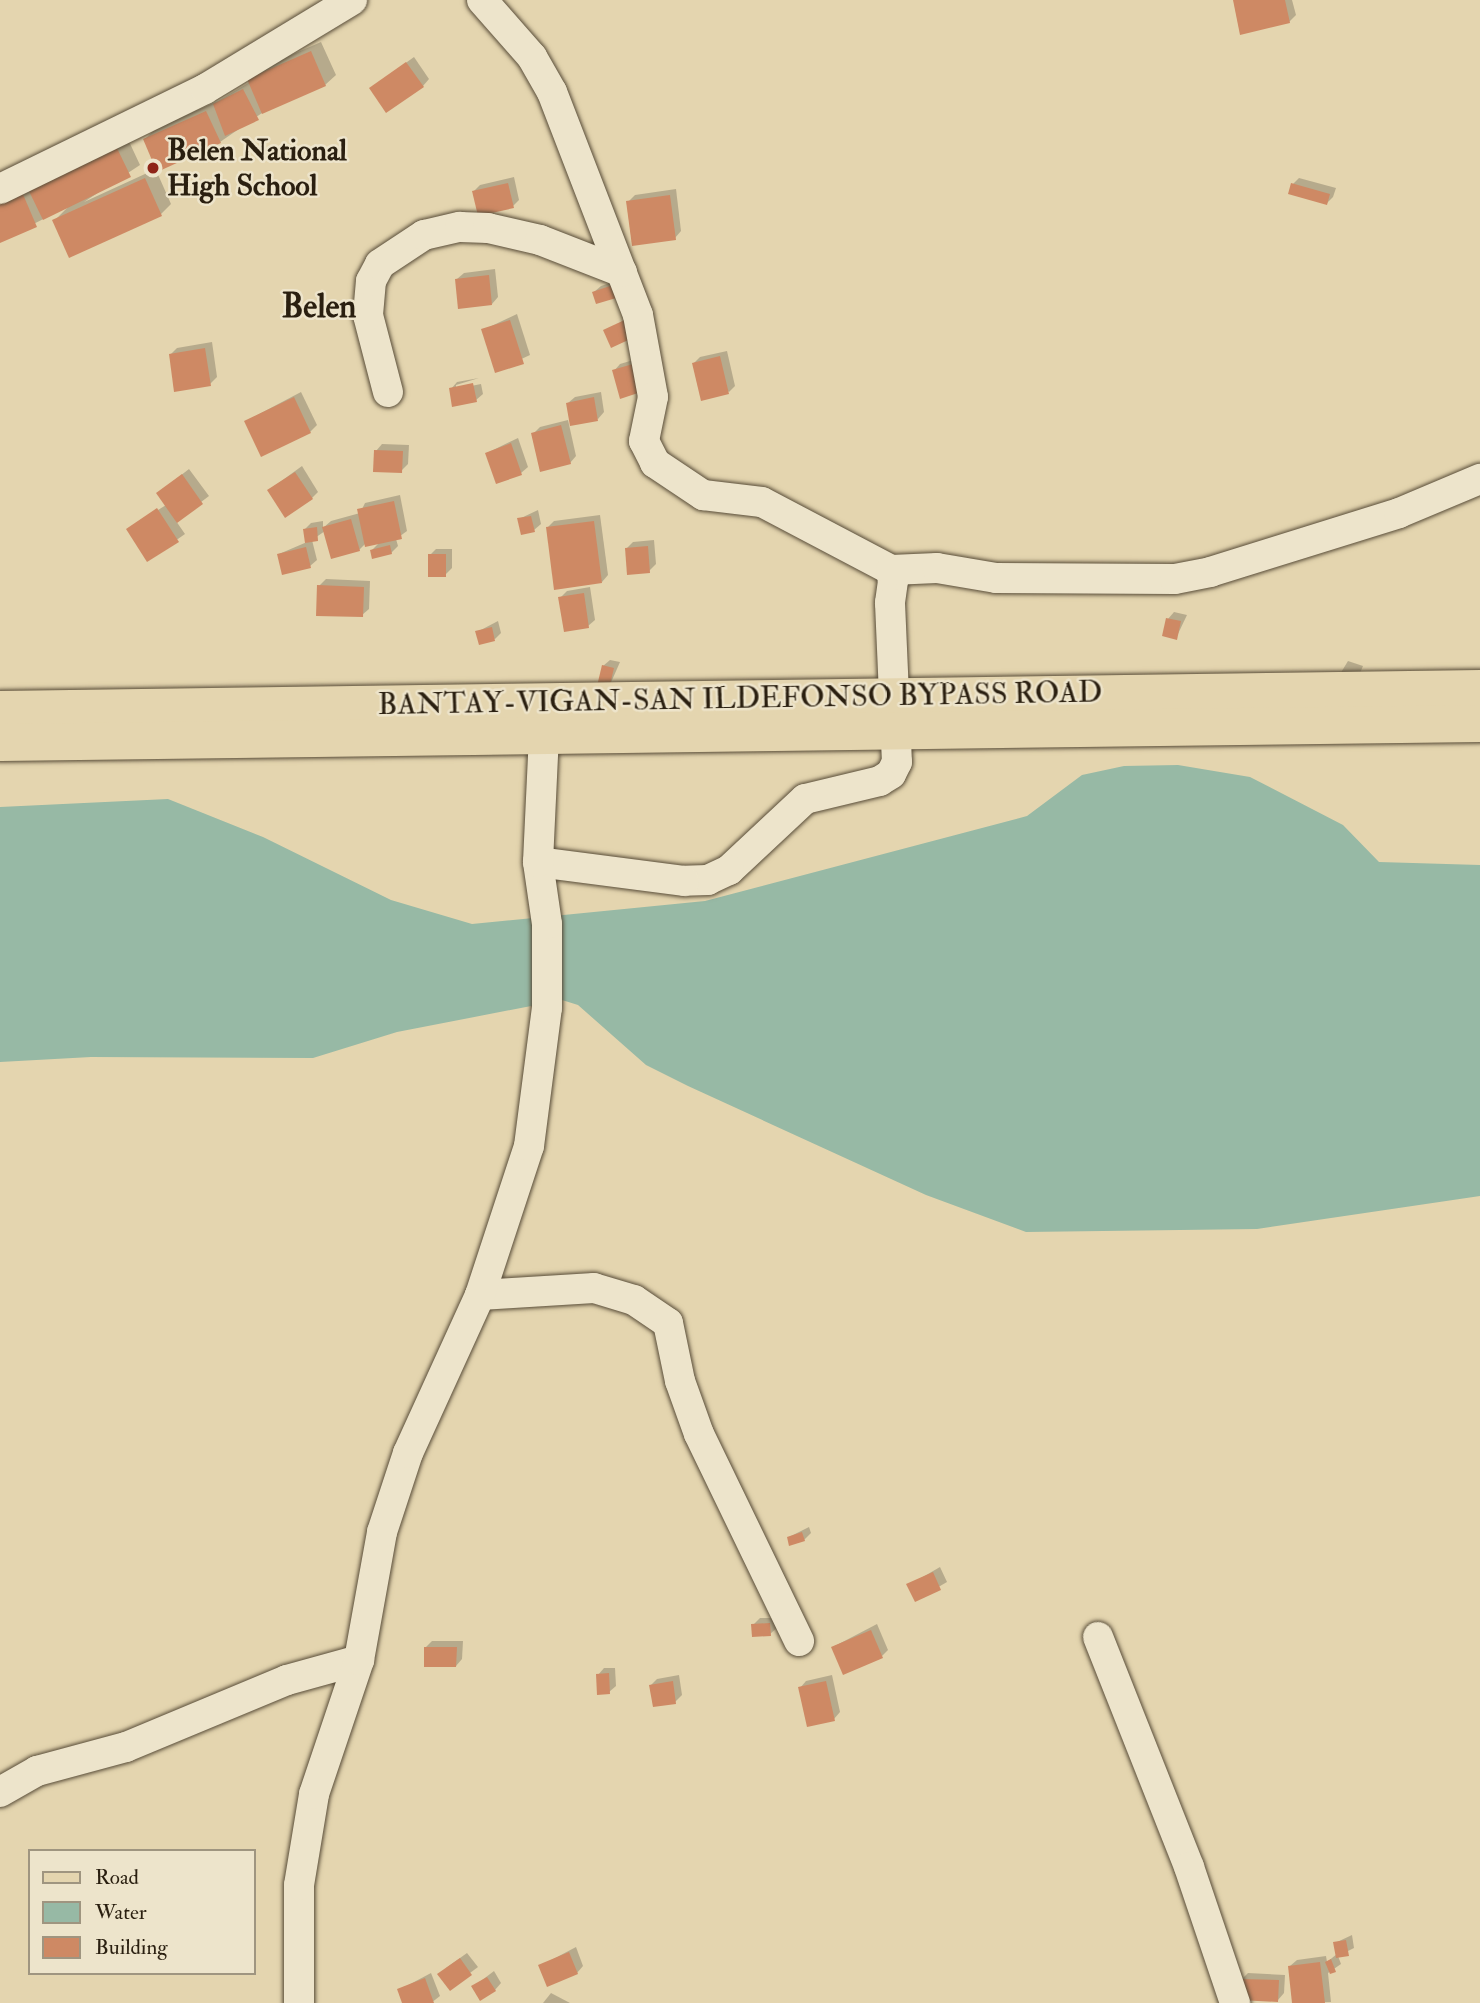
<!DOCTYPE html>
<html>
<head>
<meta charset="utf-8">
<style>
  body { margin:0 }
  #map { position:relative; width:1480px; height:2003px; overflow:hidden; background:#e4d5af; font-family:"IM FELL Double Pica",serif }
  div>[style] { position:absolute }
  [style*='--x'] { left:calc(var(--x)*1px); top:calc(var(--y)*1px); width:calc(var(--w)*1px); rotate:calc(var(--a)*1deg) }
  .water>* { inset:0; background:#97b9a5 }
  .shadow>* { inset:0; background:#0003 }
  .building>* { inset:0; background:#ce8964 }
  .roads { filter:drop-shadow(0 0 2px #584c38) drop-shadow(0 0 2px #584c38) }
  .minor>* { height:30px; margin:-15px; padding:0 15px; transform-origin:15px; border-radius:15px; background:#ede4cb }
  .major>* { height:37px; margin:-18.5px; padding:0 18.5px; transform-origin:18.5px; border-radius:18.5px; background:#e4d5af }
  .dots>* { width:19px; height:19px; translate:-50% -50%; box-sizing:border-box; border:4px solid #ede4cb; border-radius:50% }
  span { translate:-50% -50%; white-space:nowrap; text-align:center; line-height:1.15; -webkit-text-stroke:5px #ede4cb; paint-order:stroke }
  .poi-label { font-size:30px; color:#2a1f10; font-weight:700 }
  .left { translate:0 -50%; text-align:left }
  .street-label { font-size:30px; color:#2a1f10 }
  .quarter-label { font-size:33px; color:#2a1f10; font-weight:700 }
  .legend { position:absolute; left:28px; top:1849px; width:228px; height:126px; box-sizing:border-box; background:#ede4cb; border:2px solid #9f9580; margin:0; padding:9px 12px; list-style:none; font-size:21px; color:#2a1f10 }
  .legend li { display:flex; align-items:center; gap:14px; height:35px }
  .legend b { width:35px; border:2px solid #9f9580 }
</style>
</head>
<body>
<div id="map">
  <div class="water">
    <i style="clip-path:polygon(1178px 765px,1250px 777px,1343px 825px,1379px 862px,1480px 865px,1480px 1196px,1257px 1229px,1026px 1232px,926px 1195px,688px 1086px,646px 1065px,578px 1005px,562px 1000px,397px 1032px,313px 1058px,91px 1057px,0 1062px,0 807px,168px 799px,263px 837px,391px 900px,472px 924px,705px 901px,1027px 816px,1082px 775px,1124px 766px)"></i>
  </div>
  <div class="shadow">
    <i style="clip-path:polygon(1234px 0,1292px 0,1296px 15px,1289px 22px)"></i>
    <i style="clip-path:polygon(321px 42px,336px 75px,325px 85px,265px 111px,220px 142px,156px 170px,171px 204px,161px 214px,54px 221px,69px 206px,0 241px,0 198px,126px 135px,140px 165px,84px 202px,158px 168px,145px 139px,155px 129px,218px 101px,250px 82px,259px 69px)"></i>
    <i style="clip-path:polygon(414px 57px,429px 79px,423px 86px,371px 88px)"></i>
    <i style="clip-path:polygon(514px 177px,519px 200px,513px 206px,474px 191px,480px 185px)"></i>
    <i style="clip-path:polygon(1299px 178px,1336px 188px,1333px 197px,1327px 203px,1293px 184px)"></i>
    <i style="clip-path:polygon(676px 189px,681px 231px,675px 238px,628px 202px,635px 195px)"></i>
    <i style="clip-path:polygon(495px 269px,498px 297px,492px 304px,457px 279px,464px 273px)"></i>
    <i style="clip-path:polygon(625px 278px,622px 294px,594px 292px,601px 286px)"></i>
    <i style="clip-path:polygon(517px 314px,530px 355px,496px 371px,483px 330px)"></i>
    <i style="clip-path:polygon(212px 342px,217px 377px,210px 384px,171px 354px,177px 348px)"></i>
    <i style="clip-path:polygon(727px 351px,735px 386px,729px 392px,694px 363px,700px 357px)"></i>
    <i style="clip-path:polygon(640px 358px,647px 384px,614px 371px,620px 364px)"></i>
    <i style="clip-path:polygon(479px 378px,456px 385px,456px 389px,481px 384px,483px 394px,476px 400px,451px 389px,457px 382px)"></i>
    <i style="clip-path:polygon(301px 392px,317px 425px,310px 432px,246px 421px)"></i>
    <i style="clip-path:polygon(601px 392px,604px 412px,598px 419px,568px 403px,575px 397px)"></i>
    <i style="clip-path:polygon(568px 420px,576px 456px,570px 463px,533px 434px,540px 427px)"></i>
    <i style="clip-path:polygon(518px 438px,528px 467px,521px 473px,487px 453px)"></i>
    <i style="clip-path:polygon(382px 444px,409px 445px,408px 464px,401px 471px,376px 451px)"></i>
    <i style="clip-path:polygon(302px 466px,318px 492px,312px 498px,269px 490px)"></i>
    <i style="clip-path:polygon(189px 469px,209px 496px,176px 521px,185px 534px,148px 560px,128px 529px,166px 505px,158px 493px)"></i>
    <i style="clip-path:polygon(400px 495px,407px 531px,396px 539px,398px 546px,391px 553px,372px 550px,380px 542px,366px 543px,359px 550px,325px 531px,312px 540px,317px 560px,310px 566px,279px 554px,307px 542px,305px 529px,311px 523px,323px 521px,323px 528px,331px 521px,360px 513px,365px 503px)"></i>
    <i style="clip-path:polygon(538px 510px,541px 524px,534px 530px,519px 519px)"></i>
    <i style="clip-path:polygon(600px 515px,608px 575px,602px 582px,547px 528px,554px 521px)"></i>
    <i style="clip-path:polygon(654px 540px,656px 564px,649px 571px,626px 549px,633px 542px)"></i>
    <i style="clip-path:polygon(436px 549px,452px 549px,452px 568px,445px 575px,430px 555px)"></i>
    <i style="clip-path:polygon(326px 579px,370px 581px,369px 609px,362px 615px,319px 586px)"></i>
    <i style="clip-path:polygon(590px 587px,595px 620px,588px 626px,560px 598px,567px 591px)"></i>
    <i style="clip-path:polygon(1174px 612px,1187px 615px,1176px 638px,1168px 619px)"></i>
    <i style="clip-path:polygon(498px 621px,501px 633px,495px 639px,477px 632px)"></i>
    <i style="clip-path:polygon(610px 660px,620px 662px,609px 687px,603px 666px)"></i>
    <i style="clip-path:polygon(1348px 661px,1363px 666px,1358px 678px,1337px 679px)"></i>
    <i style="clip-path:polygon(809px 1527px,811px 1533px,804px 1540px,789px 1537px)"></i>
    <i style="clip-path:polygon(940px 1567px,947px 1582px,916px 1600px,909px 1585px)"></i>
    <i style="clip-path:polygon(760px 1618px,776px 1618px,777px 1628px,770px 1634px,753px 1625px)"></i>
    <i style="clip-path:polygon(877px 1624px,888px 1650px,882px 1656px,833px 1647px)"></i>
    <i style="clip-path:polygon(432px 1641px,463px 1641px,462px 1659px,456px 1666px,426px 1647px)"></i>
    <i style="clip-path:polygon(604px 1668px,615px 1668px,616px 1686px,609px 1692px,598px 1675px)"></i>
    <i style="clip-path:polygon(679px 1675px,682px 1695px,675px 1702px,651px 1685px,657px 1679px)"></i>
    <i style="clip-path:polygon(832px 1675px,840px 1712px,834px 1719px,800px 1688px,806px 1681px)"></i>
    <i style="clip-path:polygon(1352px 1935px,1354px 1948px,1338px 1956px,1341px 1964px,1328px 1973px,1331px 2002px,1294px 2003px,1290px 1966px,1297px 1960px,1326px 1956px,1327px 1962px,1337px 1954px,1335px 1943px)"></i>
    <i style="clip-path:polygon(576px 1947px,583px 1966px,577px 1973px,540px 1966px)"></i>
    <i style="clip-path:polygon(467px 1953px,478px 1967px,450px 1988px,446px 1968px)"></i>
    <i style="clip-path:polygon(494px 1971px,501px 1983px,495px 1990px,473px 1987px)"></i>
    <i style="clip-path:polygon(431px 1973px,440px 1996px,431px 2003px,404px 2003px,399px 1990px)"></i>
    <i style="clip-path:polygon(1248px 1973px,1285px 1975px,1284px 1993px,1278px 2000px,1241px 1980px)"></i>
    <i style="clip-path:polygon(551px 1993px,570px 2003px,543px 2003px)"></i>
  </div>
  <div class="building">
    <i style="clip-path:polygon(1233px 0,1285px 0,1290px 23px,1240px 35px)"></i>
    <i style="clip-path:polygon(311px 51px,326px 86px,262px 114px,247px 79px)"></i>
    <i style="clip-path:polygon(406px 62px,424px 87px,386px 113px,369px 88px)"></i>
    <i style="clip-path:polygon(243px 89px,259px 120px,225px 136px,213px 104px)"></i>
    <i style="clip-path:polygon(206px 111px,221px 143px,157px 172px,143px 139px)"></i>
    <i style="clip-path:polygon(115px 144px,131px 177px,43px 220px,27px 187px)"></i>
    <i style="clip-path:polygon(145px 178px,162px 216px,69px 258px,52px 220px)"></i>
    <i style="clip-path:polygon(508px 183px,514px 208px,478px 216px,472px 191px)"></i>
    <i style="clip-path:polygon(1291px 183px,1330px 194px,1327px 205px,1288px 194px)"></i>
    <i style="clip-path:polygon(22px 192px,37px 227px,0 243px,0 202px)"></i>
    <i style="clip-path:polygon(670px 195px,676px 240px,632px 246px,626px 201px)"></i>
    <i style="clip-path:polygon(489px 275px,492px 305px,458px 309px,455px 279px)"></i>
    <i style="clip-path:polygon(619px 283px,623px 296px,596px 304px,592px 292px)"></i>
    <i style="clip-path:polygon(631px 317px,639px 335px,611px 348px,603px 330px)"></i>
    <i style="clip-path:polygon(510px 320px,524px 364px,495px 373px,481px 329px)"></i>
    <i style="clip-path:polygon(205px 348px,211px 386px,174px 392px,169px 354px)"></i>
    <i style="clip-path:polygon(720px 356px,729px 394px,701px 401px,692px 363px)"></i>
    <i style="clip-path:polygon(633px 364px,641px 392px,620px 399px,612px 370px)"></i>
    <i style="clip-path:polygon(473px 383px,477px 402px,452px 407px,449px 388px)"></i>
    <i style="clip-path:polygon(294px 397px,311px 433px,261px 457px,244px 421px)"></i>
    <i style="clip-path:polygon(594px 397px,598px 421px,570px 426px,566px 403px)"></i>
    <i style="clip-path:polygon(561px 425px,571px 464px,540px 472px,531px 433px)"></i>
    <i style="clip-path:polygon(511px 443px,522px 475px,496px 484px,485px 453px)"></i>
    <i style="clip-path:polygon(374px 450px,403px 451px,402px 473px,373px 472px)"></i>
    <i style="clip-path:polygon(295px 472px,313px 499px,285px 518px,267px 490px)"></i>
    <i style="clip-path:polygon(182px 474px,203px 504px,177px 523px,156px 493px)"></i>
    <i style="clip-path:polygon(394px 501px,402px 539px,365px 547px,357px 509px)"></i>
    <i style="clip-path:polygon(157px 508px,179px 542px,147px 562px,126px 529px)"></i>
    <i style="clip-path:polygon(531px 516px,535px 532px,521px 535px,517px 518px)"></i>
    <i style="clip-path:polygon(351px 519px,360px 551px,331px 559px,322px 527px)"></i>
    <i style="clip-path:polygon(594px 521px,602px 583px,554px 590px,546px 527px)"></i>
    <i style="clip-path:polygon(317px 527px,318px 541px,305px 543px,303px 529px)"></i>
    <i style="clip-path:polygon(390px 545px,392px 554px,372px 559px,370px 550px)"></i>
    <i style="clip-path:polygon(648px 546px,650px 573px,627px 575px,625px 548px)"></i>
    <i style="clip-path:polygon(306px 547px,311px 568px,282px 575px,277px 554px)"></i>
    <i style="clip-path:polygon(428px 554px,446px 554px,446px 577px,428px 577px)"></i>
    <i style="clip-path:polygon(317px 585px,364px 587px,363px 617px,316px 616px)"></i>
    <i style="clip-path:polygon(584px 593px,589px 628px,564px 632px,558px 597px)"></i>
    <i style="clip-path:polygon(1166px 618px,1181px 621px,1177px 640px,1162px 636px)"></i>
    <i style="clip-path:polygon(492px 627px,495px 641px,479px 645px,475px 631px)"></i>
    <i style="clip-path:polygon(602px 665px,614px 668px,609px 689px,597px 686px)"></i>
    <i style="clip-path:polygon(802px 1532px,805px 1541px,789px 1546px,787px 1537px)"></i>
    <i style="clip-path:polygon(933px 1572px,941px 1590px,915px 1602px,906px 1584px)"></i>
    <i style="clip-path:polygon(770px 1623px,771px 1636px,752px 1637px,751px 1624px)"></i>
    <i style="clip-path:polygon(871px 1630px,883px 1658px,843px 1675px,831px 1647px)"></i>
    <i style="clip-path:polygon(424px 1647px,457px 1647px,456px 1667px,424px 1667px)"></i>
    <i style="clip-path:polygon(609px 1673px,610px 1694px,597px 1695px,596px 1674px)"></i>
    <i style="clip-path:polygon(673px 1681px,676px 1704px,653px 1707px,649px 1685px)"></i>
    <i style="clip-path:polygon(826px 1681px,835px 1721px,807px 1727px,798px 1687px)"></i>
    <i style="clip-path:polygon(1346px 1940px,1349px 1956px,1336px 1958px,1333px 1942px)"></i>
    <i style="clip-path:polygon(569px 1952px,578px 1974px,547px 1987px,538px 1965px)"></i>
    <i style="clip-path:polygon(460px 1958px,472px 1975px,450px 1991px,437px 1974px)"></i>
    <i style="clip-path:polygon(1331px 1959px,1336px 1972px,1330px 1974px,1325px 1962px)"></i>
    <i style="clip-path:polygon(1320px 1962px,1325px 2003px,1292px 2003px,1288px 1966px)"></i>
    <i style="clip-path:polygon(487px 1977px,496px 1991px,480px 2001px,471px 1986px)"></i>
    <i style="clip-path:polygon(425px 1978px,434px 2003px,402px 2003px,397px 1989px)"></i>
    <i style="clip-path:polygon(1240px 1979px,1279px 1980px,1278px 2002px,1239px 2000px)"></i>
  </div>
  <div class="roads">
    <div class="minor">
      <i style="--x:482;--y:0;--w:76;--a:48.7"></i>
      <i style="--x:532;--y:57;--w:40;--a:60.3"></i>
      <i style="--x:552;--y:92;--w:239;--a:68.9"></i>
      <i style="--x:638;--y:315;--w:83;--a:79.6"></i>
      <i style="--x:653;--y:397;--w:45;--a:101.6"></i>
      <i style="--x:644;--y:441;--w:25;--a:63"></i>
      <i style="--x:655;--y:463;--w:58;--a:33.7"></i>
      <i style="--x:703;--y:495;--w:59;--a:6.8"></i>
      <i style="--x:762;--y:502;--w:146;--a:27.8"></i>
      <i style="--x:891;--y:570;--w:11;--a:80"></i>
      <i style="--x:893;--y:581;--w:22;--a:98"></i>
      <i style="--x:890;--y:603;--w:159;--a:87.5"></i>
      <i style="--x:897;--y:762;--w:13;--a:117"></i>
      <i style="--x:891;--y:774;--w:13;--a:148"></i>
      <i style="--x:880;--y:781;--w:77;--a:166.5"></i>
      <i style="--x:805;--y:799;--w:104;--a:136.9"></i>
      <i style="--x:729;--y:870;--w:23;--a:155"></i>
      <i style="--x:708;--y:880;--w:24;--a:178"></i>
      <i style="--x:684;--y:881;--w:147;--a:-172.6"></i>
      <i style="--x:0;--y:189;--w:228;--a:-26"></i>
      <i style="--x:205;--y:89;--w:172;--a:-31.2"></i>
      <i style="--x:388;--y:392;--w:80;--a:-104.6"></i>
      <i style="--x:368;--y:315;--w:34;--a:-85"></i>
      <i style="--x:371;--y:281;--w:19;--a:-62"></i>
      <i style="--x:380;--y:264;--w:53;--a:-33.4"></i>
      <i style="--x:424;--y:235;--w:37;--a:-13"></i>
      <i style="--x:460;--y:227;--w:28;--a:2"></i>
      <i style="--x:488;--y:228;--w:53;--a:13"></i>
      <i style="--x:540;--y:240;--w:88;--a:21.3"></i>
      <i style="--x:891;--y:570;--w:46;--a:-2.5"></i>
      <i style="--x:937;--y:568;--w:60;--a:9.6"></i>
      <i style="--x:996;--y:578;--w:179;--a:0.3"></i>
      <i style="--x:1175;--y:579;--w:36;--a:-11"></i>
      <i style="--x:1210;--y:572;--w:198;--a:-17.3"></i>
      <i style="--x:1399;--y:513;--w:88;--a:-22.8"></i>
      <i style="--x:480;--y:1295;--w:114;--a:-3.5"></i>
      <i style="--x:594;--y:1288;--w:42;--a:16.7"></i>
      <i style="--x:634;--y:1300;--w:41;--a:34.1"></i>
      <i style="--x:668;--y:1323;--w:59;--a:78.3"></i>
      <i style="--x:680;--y:1381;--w:56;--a:70.3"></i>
      <i style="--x:699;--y:1434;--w:230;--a:64.2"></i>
      <i style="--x:1098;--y:1637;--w:247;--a:68.4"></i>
      <i style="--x:1189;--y:1867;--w:144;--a:71.3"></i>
      <i style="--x:0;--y:1792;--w:43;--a:-29.6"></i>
      <i style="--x:37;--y:1771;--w:92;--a:-15.1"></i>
      <i style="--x:126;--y:1747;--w:174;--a:-22.6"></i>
      <i style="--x:287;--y:1680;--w:75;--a:-15.5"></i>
      <i style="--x:299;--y:2003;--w:118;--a:-90"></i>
      <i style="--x:299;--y:1885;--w:92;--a:-80.6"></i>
      <i style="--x:314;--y:1794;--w:141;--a:-71.4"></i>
      <i style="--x:359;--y:1660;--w:130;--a:-79.8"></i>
      <i style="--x:382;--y:1532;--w:83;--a:-71.8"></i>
      <i style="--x:408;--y:1453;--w:174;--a:-65.5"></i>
      <i style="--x:480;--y:1295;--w:157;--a:-71.8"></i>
      <i style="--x:529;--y:1146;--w:139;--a:-82.6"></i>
      <i style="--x:547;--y:1008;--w:84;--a:-90"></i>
      <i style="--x:547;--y:924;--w:63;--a:-98.3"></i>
      <i style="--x:538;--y:862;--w:148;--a:-87.3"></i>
    </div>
    <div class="major">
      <i style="--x:0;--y:709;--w:1480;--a:-0.81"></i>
      <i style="--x:0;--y:742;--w:1480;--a:-0.74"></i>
    </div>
  </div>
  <div class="dots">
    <i style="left:153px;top:168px;background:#8f2418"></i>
  </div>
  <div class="poi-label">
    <span class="left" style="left:167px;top:168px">Belen National<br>High School</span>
  </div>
  <div class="street-label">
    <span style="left:740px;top:699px;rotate:-1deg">BANTAY-VIGAN-SAN ILDEFONSO BYPASS ROAD</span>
  </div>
  <div class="quarter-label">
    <span style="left:319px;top:307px">Belen</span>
  </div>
  <ul class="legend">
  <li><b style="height:9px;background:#e4d5af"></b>Road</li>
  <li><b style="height:19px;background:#97b9a5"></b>Water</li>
  <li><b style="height:19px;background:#ce8964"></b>Building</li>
  </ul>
</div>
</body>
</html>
